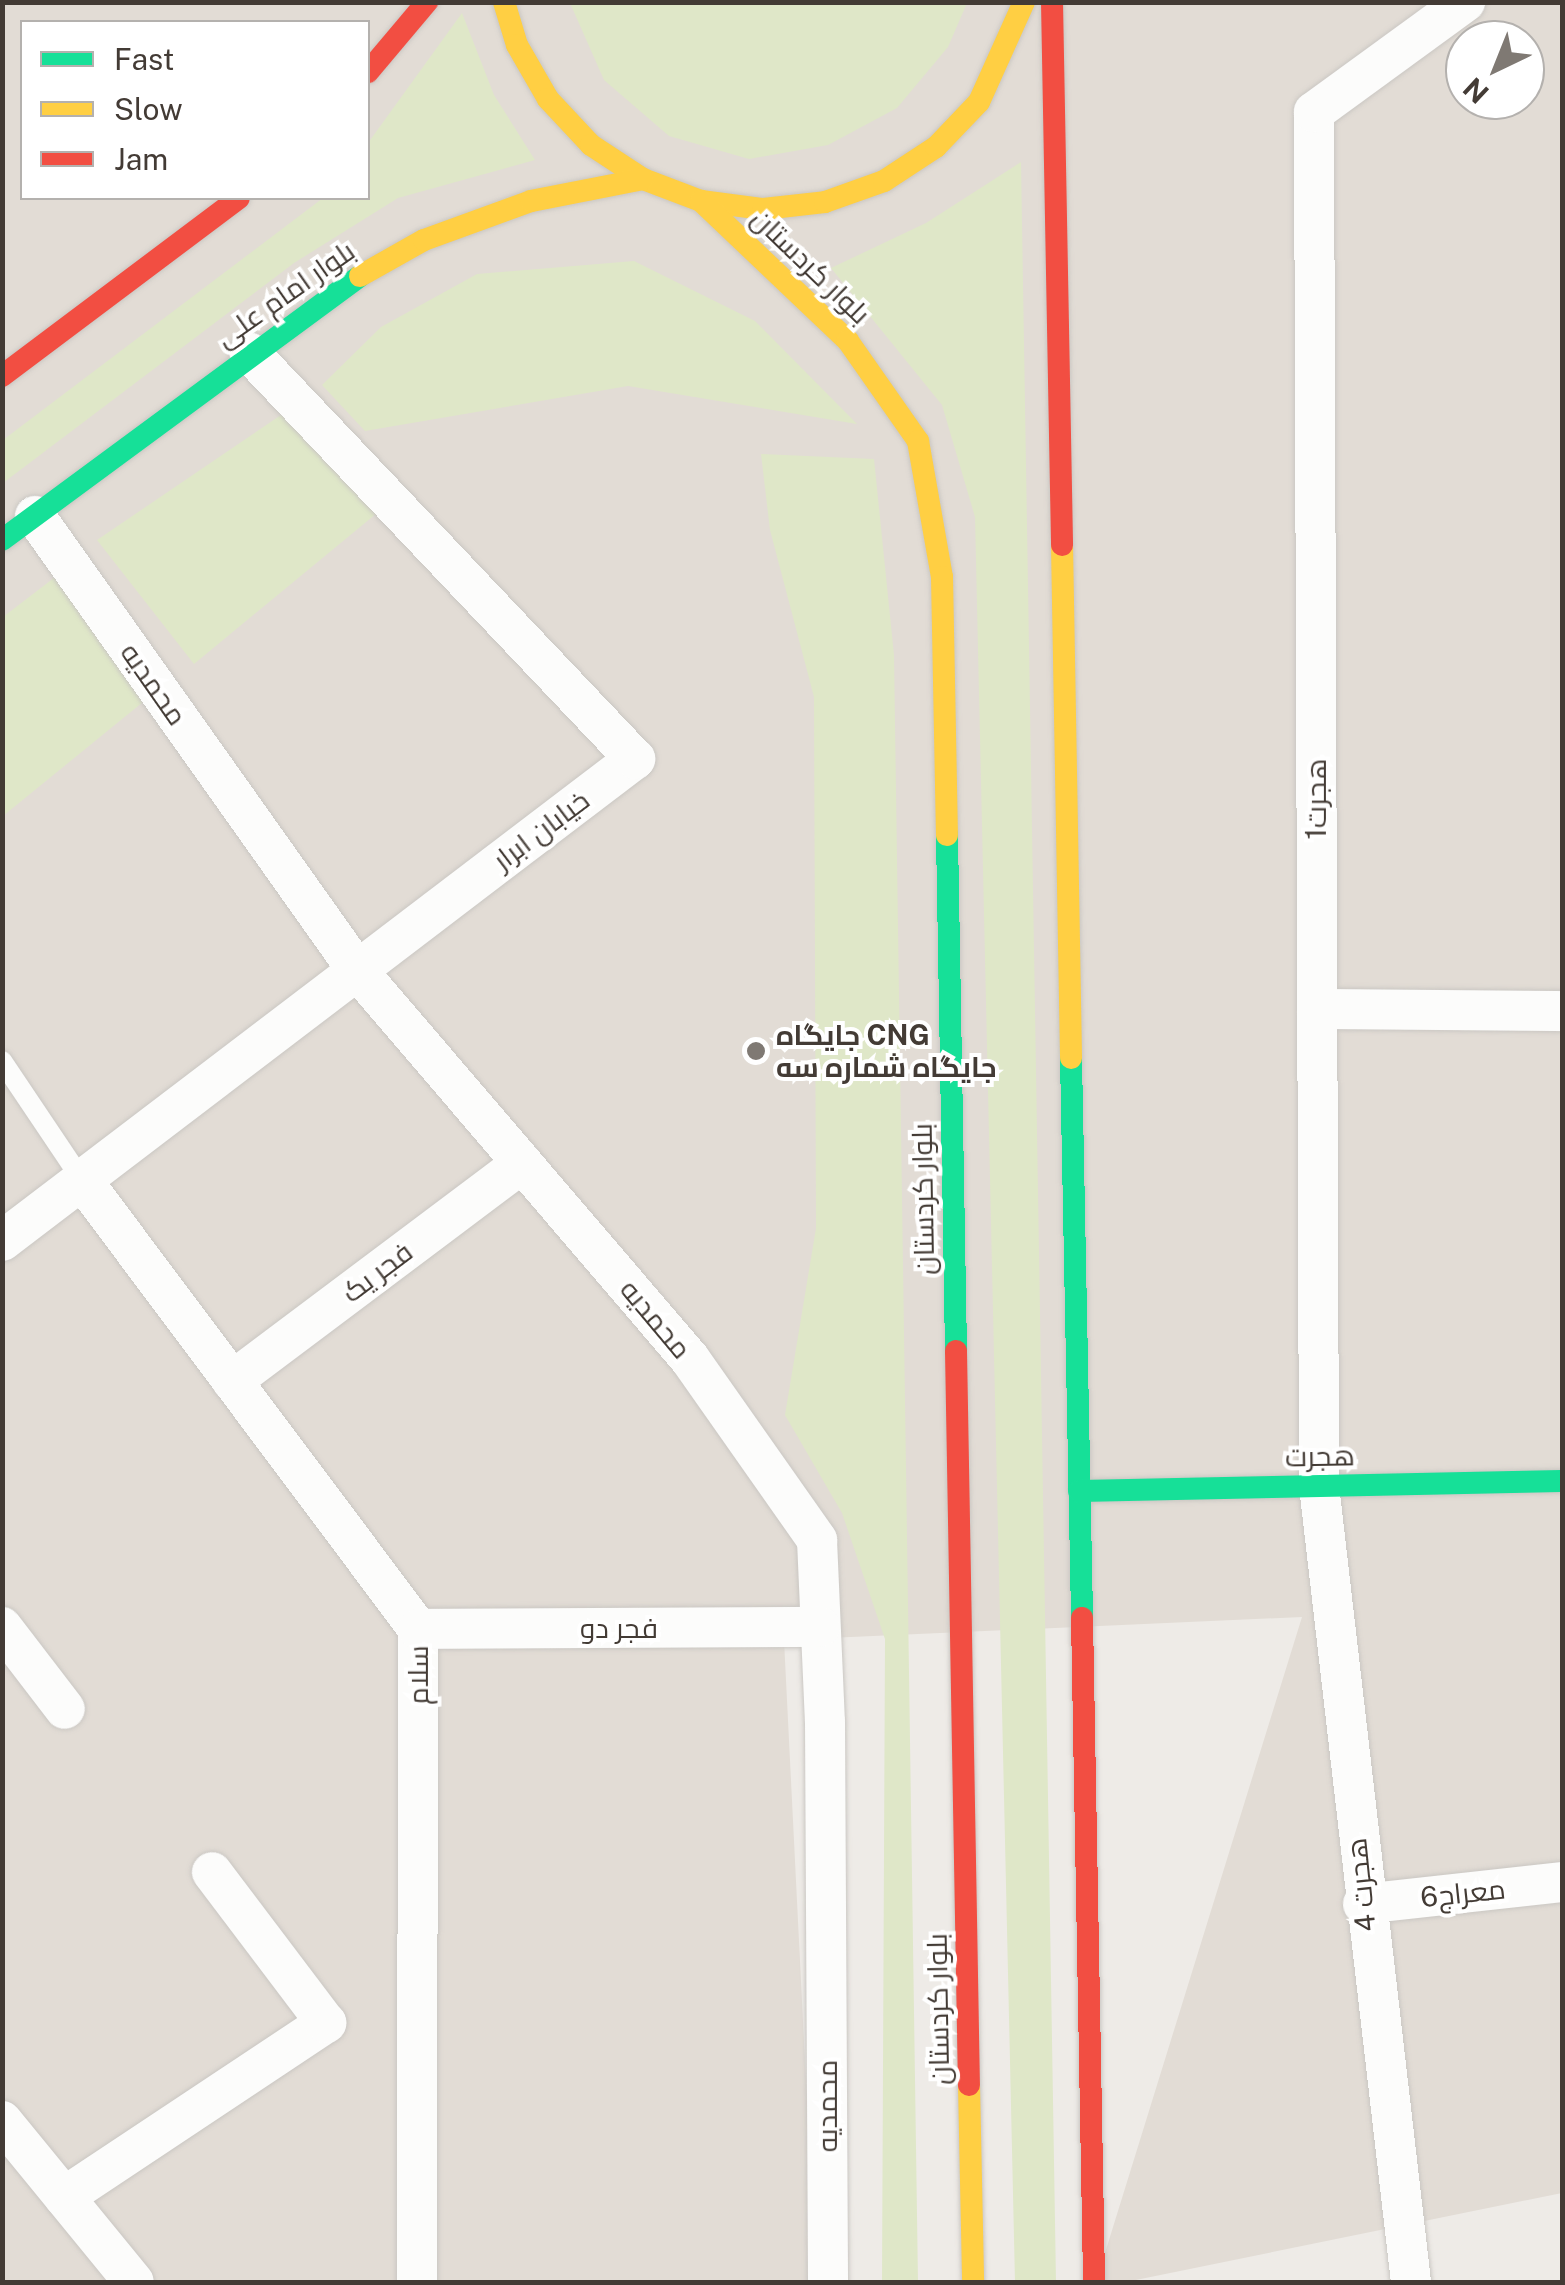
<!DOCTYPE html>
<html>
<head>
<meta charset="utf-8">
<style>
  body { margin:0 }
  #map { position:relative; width:1565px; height:2285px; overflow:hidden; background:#eeebe7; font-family:"Public Sans",Cairo,sans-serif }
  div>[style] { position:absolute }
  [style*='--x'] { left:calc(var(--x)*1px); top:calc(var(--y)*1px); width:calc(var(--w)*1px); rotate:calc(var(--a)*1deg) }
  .residential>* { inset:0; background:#e2dcd5 }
  .green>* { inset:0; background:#dfe7c8 }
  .roads { filter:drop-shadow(0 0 2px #cac7c3) drop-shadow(0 0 2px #cac7c3) }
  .lane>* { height:20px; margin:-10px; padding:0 10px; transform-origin:10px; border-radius:10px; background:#fcfcfb }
  .street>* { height:40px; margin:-20px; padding:0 20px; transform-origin:20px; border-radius:20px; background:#fcfcfb }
  .fast>* { height:22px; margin:-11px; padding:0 11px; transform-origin:11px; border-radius:11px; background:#16e098 }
  .slow>* { height:22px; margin:-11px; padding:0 11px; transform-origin:11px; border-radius:11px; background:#ffcf43 }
  .jam>* { height:22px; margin:-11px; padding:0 11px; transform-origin:11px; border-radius:11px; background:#f24e42 }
  .dots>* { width:28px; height:28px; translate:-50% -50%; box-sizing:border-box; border:5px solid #fff; border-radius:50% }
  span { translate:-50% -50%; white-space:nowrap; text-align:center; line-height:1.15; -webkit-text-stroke:8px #fff; paint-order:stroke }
  .street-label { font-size:28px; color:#433b35 }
  .poi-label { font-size:28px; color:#433b35; font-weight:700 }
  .left { translate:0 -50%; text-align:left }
  .frame { position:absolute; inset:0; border:5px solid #433b35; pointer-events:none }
  .legend { position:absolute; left:20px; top:20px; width:350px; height:180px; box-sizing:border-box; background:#fff; border:2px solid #b4b1ae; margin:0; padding:12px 18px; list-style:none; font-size:30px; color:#433b35 }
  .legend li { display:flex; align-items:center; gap:20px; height:50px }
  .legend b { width:50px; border:2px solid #b4b1ae }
  .north { position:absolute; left:1445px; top:20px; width:100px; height:100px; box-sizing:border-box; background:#fff; border:2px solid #b4b1ae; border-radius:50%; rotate:223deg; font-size:28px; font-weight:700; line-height:40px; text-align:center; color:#433b35 }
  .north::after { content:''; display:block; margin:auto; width:35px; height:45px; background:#7f7973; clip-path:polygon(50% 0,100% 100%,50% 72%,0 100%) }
</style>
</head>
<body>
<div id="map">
  <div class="residential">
    <i style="clip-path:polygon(evenodd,3px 3px,1562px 3px,1562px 2193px,1126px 2282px,1096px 2282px,1302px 1617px,784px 1640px,816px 2282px,3px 2282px,3px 3px,22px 22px,368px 22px,368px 198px,22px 198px,22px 22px,3px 3px,1465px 40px,1525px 40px,1525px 100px,1465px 100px,1465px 40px)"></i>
  </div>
  <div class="green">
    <i style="clip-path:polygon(570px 3px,967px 3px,948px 47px,897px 108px,828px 145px,749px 159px,669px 136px,604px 80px)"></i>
    <i style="clip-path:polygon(462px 13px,494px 95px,535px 160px,398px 198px,294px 263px,3px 483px,3px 440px,323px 198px,368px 198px,368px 143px)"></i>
    <i style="clip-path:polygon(1021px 162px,1056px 2282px,1015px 2282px,975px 517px,942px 405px,831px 268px,926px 223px)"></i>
    <i style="clip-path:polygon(634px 261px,755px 321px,857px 424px,628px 386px,365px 431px,322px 385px,381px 327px,477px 274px)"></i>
    <i style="clip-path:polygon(284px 413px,388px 504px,194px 664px,97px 540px)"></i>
    <i style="clip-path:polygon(761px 454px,874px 459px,894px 655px,918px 2282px,882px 2282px,885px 1639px,842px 1513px,785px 1415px,816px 1228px,814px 697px,770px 530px)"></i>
    <i style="clip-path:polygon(63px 571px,159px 689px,3px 816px,3px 617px)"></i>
  </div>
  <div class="roads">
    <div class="lane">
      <i style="--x:2;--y:1061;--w:143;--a:56.1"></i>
    </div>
    <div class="street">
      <i style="--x:35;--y:516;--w:557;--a:54.65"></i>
      <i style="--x:357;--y:970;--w:512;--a:49.44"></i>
      <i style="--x:690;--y:1359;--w:221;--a:54.9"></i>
      <i style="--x:817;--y:1540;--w:182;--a:87.5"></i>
      <i style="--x:825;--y:1722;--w:560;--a:89.69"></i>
      <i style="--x:1317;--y:1009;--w:245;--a:0.5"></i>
      <i style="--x:82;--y:1180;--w:561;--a:53.19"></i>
      <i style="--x:418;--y:1629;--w:653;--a:90.09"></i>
      <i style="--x:2;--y:1241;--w:796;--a:-37.29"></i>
      <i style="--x:635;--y:759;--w:560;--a:-133.48"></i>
      <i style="--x:232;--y:1381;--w:363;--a:-36.9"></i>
      <i style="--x:2;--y:1627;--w:103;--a:52.5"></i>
      <i style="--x:418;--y:1629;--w:402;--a:-0.3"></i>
      <i style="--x:1363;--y:1904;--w:200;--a:-6.3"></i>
      <i style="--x:2;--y:2121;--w:208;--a:50.7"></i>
      <i style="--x:64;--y:2197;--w:315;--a:-33.6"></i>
      <i style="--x:326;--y:2023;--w:189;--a:-127.1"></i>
      <i style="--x:1411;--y:2282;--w:801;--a:-96.59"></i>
      <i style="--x:1319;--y:1486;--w:1374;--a:-90.21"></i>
      <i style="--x:1314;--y:112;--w:187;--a:-36.1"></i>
    </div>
    <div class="fast">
      <i style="--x:2;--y:540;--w:445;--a:-36.4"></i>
      <i style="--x:947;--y:835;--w:516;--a:89"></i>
      <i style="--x:1071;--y:1058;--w:560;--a:88.87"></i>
      <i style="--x:1079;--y:1491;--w:483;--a:-1.2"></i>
    </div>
    <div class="slow">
      <i style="--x:504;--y:2;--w:45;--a:73.2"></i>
      <i style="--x:517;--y:45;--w:62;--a:60.1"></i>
      <i style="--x:548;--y:99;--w:63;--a:46.9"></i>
      <i style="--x:591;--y:145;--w:62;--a:33.2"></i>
      <i style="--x:643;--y:179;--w:62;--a:20.8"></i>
      <i style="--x:701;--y:201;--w:63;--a:7.4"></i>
      <i style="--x:763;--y:209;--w:62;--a:-6.4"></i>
      <i style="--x:825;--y:202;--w:63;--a:-19.6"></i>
      <i style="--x:884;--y:181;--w:62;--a:-33.2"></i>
      <i style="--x:936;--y:147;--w:62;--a:-46.3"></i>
      <i style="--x:979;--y:102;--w:110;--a:-65.8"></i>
      <i style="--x:701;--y:201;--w:203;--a:43.6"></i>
      <i style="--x:848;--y:341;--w:122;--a:55"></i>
      <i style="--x:918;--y:441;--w:138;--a:80"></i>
      <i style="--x:942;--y:577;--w:258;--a:88.9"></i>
      <i style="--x:360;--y:276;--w:73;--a:-29.4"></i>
      <i style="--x:424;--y:240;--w:114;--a:-20"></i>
      <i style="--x:531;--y:201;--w:114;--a:-11.1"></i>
      <i style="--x:1062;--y:545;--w:513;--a:88.99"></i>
      <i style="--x:969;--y:2085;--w:197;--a:88.8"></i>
    </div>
    <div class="jam">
      <i style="--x:1052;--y:2;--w:543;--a:88.94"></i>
      <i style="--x:368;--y:72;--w:92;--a:-49.9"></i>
      <i style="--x:2;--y:376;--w:296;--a:-36.9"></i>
      <i style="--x:956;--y:1351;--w:734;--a:88.99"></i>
      <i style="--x:1082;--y:1618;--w:664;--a:88.96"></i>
    </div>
  </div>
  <div class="dots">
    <i style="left:756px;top:1051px;background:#7f7973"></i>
  </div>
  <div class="street-label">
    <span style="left:811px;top:266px;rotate:44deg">بلوار کردستان</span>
    <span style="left:285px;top:294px;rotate:-35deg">بلوار امام علی</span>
    <span style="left:154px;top:684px;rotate:55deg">محمدیه</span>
    <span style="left:1316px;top:799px;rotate:-90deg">هجرت1</span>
    <span style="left:541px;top:830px;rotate:-37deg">خیابان ابرار</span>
    <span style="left:923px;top:1199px;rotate:-91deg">بلوار کردستان</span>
    <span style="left:377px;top:1272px;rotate:-37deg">فجر یک</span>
    <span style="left:656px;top:1319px;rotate:50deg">محمدیه</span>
    <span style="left:1320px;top:1456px;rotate:-1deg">هجرت</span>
    <span style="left:619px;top:1628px">فجر دو</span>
    <span style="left:418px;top:1675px;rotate:-90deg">سلام</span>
    <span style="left:1361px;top:1885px;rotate:-96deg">هجرت 4</span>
    <span style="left:1463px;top:1893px;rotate:-6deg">معراج6</span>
    <span style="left:938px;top:2009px;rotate:-91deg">بلوار کردستان</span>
    <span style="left:827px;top:2106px;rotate:-90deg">محمدیه</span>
  </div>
  <div class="poi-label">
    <span class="left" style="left:776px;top:1051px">جایگاه CNG<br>جایگاه شماره سه</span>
  </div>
  <div class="frame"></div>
  <ul class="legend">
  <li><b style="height:12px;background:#16e098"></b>Fast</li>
  <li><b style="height:12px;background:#ffcf43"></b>Slow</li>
  <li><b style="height:12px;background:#f24e42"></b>Jam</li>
  </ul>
  <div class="north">N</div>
</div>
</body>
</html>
